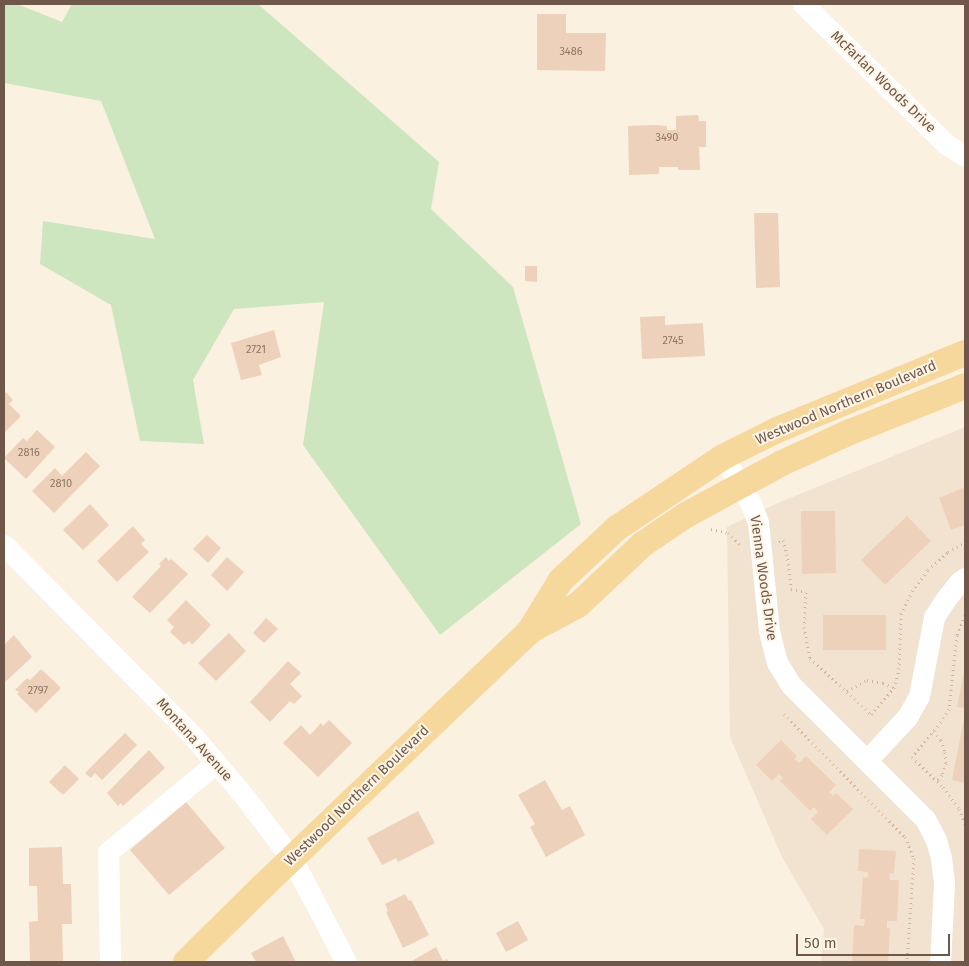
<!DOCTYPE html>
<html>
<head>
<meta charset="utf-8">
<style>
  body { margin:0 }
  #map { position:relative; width:969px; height:966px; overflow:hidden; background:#faf1e0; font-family:"Fira Sans",sans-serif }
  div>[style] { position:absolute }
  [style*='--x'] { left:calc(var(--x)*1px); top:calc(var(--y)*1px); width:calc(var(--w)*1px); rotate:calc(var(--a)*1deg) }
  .residential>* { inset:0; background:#f1e3cf }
  .green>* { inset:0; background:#cee6c0 }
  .building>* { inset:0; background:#eed1ba }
  .path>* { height:3px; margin-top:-1.5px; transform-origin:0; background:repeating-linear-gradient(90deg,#d2b49d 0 1px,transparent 0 5px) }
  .minor>* { height:21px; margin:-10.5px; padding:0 10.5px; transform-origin:10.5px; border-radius:10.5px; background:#fff }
  .major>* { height:26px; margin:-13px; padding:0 13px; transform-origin:13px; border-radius:13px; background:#f6d89c }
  span { translate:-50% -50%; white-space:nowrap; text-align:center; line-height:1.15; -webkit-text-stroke:4px #fef5e6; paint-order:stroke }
  .number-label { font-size:11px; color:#8f7665 }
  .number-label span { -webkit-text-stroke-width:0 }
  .street-label { font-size:14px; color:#6f5849 }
  .frame { position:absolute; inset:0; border:5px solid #6f5849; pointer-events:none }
  .scale { position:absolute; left:796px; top:934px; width:154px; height:22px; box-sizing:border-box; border:2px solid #6f5849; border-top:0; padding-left:6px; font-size:15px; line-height:18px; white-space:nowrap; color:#6f5849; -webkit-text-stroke:4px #fef5e6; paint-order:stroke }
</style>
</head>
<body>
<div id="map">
  <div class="residential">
    <i style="clip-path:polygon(965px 427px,965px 962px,821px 962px,824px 929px,782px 857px,730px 737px,727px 527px,780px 502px)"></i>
  </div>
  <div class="green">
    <i style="clip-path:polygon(4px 4px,17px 4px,62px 22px,72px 4px,258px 4px,439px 162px,431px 209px,513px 287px,581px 524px,440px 635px,303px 445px,324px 302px,234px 309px,193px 380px,204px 444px,140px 441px,111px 305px,40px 264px,43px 221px,155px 239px,101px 101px,4px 83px)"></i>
  </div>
  <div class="building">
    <i style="clip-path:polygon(537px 14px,566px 14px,566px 33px,606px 33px,605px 71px,537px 70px)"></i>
    <i style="clip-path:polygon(698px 115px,699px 121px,706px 121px,706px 147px,699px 147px,700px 170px,678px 170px,678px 167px,659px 167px,659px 174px,629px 175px,628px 126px,655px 125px,667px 126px,667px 130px,676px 130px,676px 116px)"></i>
    <i style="clip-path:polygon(754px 213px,778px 213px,780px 287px,756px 288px)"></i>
    <i style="clip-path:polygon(525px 266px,537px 266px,537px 282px,525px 281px)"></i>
    <i style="clip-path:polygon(665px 316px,665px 325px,703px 323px,705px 356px,642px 359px,640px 317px)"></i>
    <i style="clip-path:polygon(274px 330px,281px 357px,259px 365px,262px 375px,241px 380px,231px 343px)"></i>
    <i style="clip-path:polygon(6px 392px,13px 400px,9px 404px,21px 416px,4px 433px,4px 395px)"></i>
    <i style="clip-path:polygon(37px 430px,55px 447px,26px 479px,4px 458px,23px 438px,27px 441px)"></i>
    <i style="clip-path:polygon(86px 452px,100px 466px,54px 513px,32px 491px,55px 468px,62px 476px)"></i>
    <i style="clip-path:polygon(963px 488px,965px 491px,965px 525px,951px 530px,939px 498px)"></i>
    <i style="clip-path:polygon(90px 504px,109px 525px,83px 550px,63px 530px)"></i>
    <i style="clip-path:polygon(801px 511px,835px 511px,836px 573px,802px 574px)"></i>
    <i style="clip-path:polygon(907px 516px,931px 541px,885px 585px,861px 560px)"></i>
    <i style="clip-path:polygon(133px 526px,145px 540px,141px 544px,149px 552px,117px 582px,97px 561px)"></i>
    <i style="clip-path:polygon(207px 535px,221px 548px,208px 563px,193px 549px)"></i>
    <i style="clip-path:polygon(166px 557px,169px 561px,171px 559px,188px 574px,150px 613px,132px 597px,161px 566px,159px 564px)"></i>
    <i style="clip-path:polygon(227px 557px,244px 572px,227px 591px,211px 575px)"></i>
    <i style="clip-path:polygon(186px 600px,211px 625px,192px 645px,189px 641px,184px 645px,170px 632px,174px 627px,167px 620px)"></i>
    <i style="clip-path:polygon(823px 615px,886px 615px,886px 650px,823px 650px)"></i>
    <i style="clip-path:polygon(266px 618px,278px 629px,264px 643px,253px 633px)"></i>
    <i style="clip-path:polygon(229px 633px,246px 651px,216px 681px,198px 663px)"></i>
    <i style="clip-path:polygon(14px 635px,32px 657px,4px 683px,4px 645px)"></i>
    <i style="clip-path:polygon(288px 661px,301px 673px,290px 684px,302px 696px,294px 704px,290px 701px,270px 722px,250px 702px)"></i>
    <i style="clip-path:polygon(41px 669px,61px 688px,36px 713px,17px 694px,19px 692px,15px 690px,27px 678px,30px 680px)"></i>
    <i style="clip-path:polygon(964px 672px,965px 672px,965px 708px,957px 707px)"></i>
    <i style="clip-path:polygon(964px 719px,965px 720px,965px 783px,952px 780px)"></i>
    <i style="clip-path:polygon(329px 720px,352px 743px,318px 777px,283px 743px,301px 725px,310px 735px,321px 723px,323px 726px)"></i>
    <i style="clip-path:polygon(125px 733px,137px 745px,102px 780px,95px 773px,91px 778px,85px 773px)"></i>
    <i style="clip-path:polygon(781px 740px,797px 756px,794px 759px,799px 763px,806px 756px,836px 785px,829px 792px,833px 796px,836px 793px,853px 809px,827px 835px,811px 819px,818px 812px,814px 807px,810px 811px,780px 781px,783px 778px,779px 774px,772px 781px,756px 765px)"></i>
    <i style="clip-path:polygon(149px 750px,165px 768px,123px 806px,121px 803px,118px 806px,107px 793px)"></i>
    <i style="clip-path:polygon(65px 765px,79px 779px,63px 795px,49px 782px)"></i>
    <i style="clip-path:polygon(545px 780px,562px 810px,570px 806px,585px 835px,546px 857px,530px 827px,535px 824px,518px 795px)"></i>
    <i style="clip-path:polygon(186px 802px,225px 848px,169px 895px,130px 850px)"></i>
    <i style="clip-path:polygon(418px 811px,435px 843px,398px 862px,396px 858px,382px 865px,367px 838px)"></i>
    <i style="clip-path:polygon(62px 847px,63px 884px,71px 884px,72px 924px,62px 924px,63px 961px,30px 961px,29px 922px,38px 921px,37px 886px,29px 886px,29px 848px)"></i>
    <i style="clip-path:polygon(859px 849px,896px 851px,894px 873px,889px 874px,890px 880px,899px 880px,897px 921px,887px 921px,887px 928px,890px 928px,888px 962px,852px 962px,854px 925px,864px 926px,865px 919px,860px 919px,863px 877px,868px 878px,868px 872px,858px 871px)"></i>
    <i style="clip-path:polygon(405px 894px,409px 901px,411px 900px,429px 935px,403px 948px,386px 912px,388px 911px,385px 904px)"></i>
    <i style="clip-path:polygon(518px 921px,528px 940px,506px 952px,496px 933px)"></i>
    <i style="clip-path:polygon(283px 936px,296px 962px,256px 962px,251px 953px)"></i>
    <i style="clip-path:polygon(436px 947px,443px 961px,447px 959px,449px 962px,410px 962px)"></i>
  </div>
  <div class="path">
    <i style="--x:711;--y:529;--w:17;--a:13"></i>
    <i style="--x:728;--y:533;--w:16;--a:45"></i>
    <i style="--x:779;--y:542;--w:4;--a:-27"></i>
    <i style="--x:783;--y:540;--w:15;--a:74"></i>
    <i style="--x:787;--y:554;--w:35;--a:83"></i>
    <i style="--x:791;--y:589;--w:15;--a:11"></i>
    <i style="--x:806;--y:592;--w:35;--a:93"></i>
    <i style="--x:804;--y:627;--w:32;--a:79"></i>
    <i style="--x:810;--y:658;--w:83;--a:42.6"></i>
    <i style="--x:871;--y:714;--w:35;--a:-49"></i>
    <i style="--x:894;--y:688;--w:20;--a:-75"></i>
    <i style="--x:899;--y:669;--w:55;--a:-87.9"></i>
    <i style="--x:901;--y:614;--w:25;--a:-64"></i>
    <i style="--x:912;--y:591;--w:26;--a:-53"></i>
    <i style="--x:928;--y:570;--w:27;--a:-42"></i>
    <i style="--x:948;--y:552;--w:20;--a:-30"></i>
    <i style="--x:965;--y:615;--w:22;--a:112"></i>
    <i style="--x:957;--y:635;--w:74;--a:96.2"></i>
    <i style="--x:949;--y:709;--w:20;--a:123"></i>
    <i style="--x:938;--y:726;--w:40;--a:130"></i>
    <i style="--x:912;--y:757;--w:43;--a:44.1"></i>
    <i style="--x:943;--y:787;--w:27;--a:54"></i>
    <i style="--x:959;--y:809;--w:16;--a:68"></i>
    <i style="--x:847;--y:691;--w:23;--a:-29"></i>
    <i style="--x:867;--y:680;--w:16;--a:11"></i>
    <i style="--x:883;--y:683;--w:12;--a:24"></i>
    <i style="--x:784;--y:714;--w:173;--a:45.5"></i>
    <i style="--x:905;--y:837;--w:23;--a:67"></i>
    <i style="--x:914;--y:858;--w:104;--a:93.9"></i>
    <i style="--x:933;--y:732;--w:11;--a:45"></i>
    <i style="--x:941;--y:740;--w:13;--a:72"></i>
    <i style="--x:945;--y:752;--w:11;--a:85"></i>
    <i style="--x:946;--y:763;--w:13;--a:108"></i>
    <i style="--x:942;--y:775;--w:8;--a:130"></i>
  </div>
  <div class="minor">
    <i style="--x:803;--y:4;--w:200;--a:44.4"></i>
    <i style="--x:946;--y:144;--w:22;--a:32"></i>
    <i style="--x:723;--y:457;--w:55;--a:59.2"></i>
    <i style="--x:751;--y:504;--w:19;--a:69"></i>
    <i style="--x:758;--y:522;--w:110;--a:84.2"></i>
    <i style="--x:769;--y:631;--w:32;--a:76"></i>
    <i style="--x:777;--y:662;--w:27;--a:59"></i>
    <i style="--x:791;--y:685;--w:190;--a:45"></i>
    <i style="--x:925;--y:819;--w:24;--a:62"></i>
    <i style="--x:936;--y:840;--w:19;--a:74"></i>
    <i style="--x:941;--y:858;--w:26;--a:83"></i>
    <i style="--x:944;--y:884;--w:78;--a:92.9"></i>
    <i style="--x:4;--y:545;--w:270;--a:45.3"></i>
    <i style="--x:194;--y:737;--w:77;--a:49.7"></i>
    <i style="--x:244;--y:796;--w:79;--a:52.7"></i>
    <i style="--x:292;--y:859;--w:116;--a:62.3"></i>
    <i style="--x:868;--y:759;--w:57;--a:-47.1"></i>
    <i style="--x:907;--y:717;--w:24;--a:-60"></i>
    <i style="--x:919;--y:696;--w:80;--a:-79.2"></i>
    <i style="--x:934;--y:617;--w:20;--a:-57"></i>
    <i style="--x:945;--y:600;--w:23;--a:-52"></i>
    <i style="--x:959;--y:582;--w:7;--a:-34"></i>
    <i style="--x:110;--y:962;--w:110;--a:-91"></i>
    <i style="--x:108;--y:852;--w:140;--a:-39.5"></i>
  </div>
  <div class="major">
    <i style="--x:529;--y:631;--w:55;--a:-28"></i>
    <i style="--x:578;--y:605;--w:89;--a:-43.2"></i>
    <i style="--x:643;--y:544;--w:52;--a:-34"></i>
    <i style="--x:686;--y:515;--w:109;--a:-28.4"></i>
    <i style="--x:782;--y:463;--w:75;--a:-24.5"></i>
    <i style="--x:850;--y:432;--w:124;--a:-21.8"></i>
    <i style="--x:186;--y:962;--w:107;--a:-44.6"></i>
    <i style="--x:262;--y:887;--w:369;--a:-43.7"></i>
    <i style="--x:529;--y:632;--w:61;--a:-58.4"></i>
    <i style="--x:561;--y:580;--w:76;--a:-42.9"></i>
    <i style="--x:617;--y:528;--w:128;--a:-33.8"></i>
    <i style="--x:723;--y:457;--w:60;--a:-26.6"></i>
    <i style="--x:777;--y:430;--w:203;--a:-22.3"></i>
  </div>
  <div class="number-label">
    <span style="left:571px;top:52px">3486</span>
    <span style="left:667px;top:138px">3490</span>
    <span style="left:673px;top:341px">2745</span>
    <span style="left:256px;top:350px">2721</span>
    <span style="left:29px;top:453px">2816</span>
    <span style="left:61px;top:484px">2810</span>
    <span style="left:38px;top:691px">2797</span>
  </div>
  <div class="street-label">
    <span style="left:883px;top:82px;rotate:44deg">McFarlan Woods Drive</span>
    <span style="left:846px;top:403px;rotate:-23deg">Westwood Northern Boulevard</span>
    <span style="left:763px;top:578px;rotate:82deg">Vienna Woods Drive</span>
    <span style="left:194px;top:740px;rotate:48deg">Montana Avenue</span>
    <span style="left:357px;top:796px;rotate:-44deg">Westwood Northern Boulevard</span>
  </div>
  <div class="frame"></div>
  <div class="scale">50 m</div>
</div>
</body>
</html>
